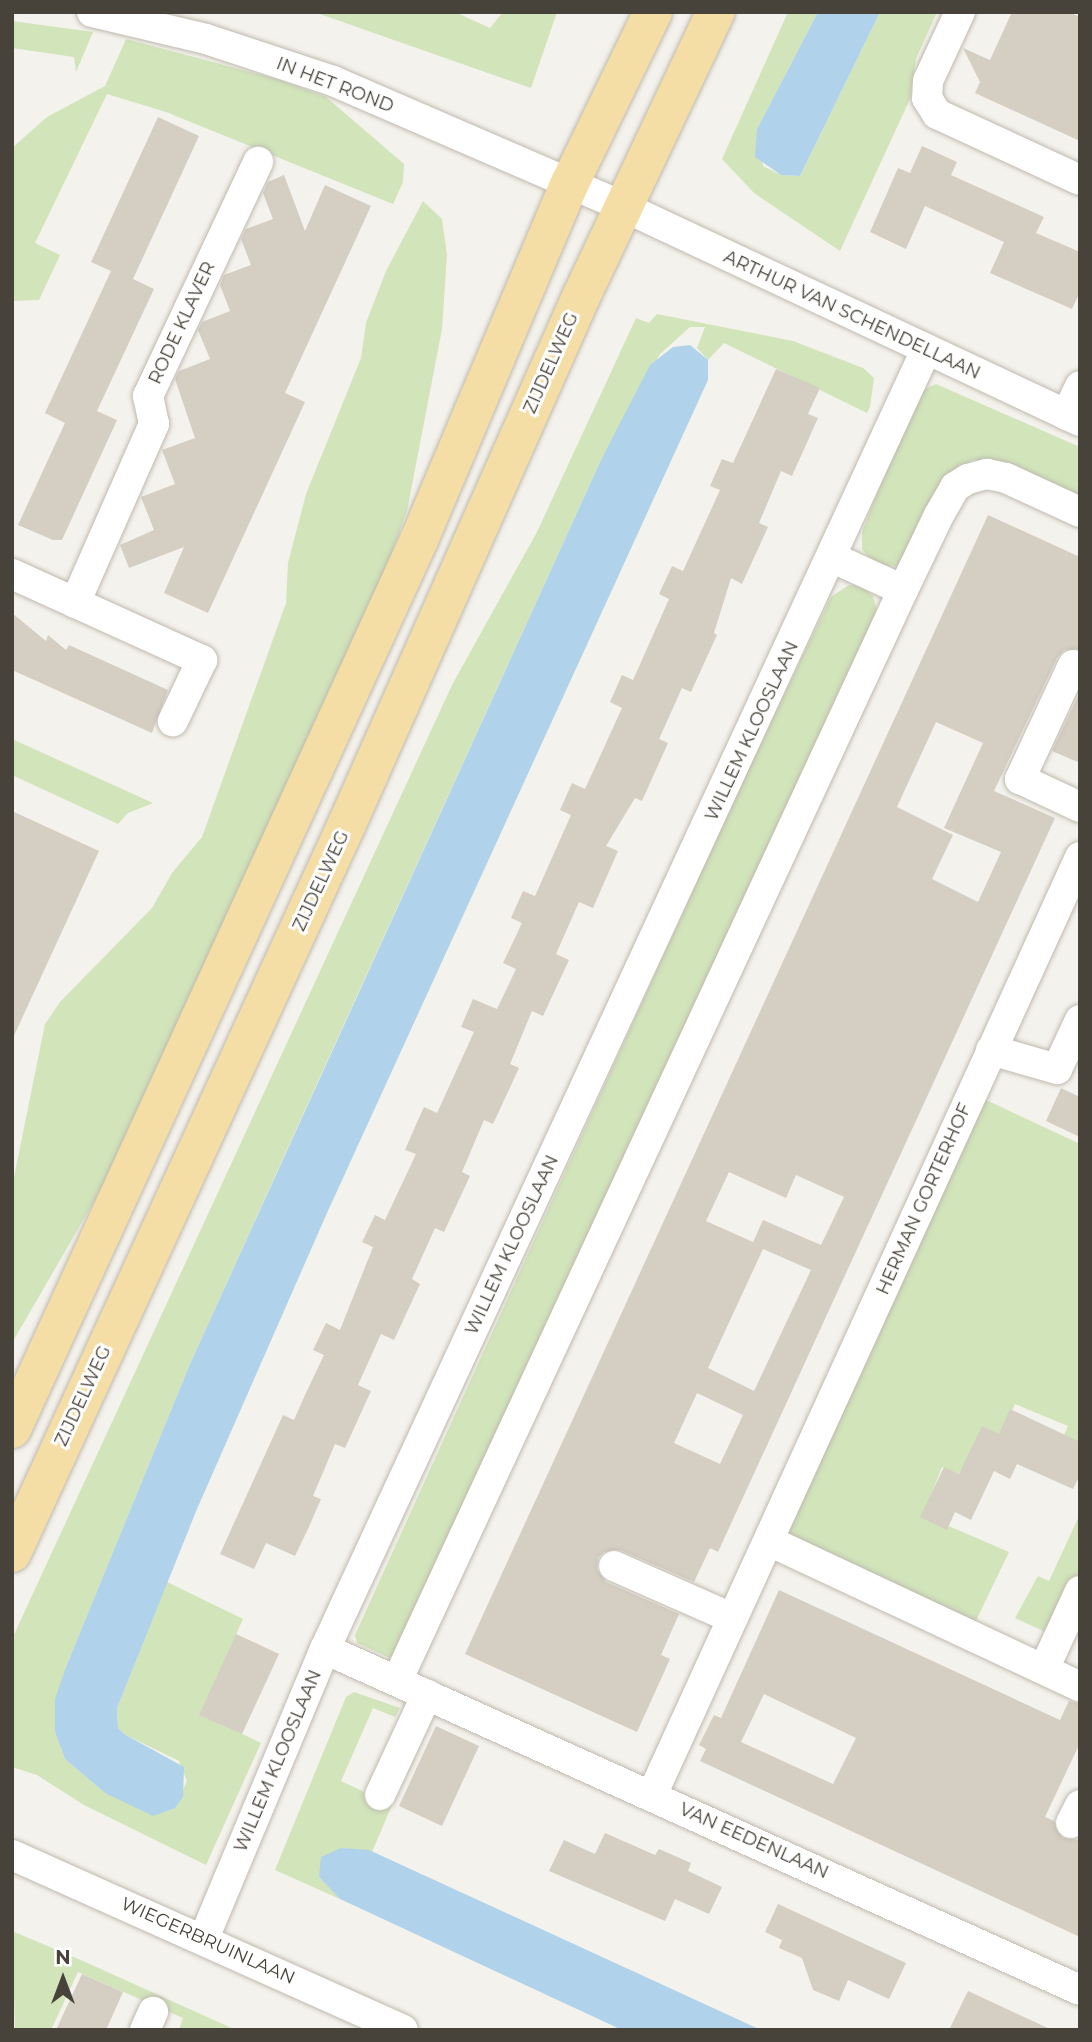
<!DOCTYPE html>
<html>
<head>
<meta charset="utf-8">
<style>
  body { margin:0 }
  #map { position:relative; width:1092px; height:2042px; overflow:hidden; background:#f4f2ec; font-family:Montserrat,sans-serif }
  div>[style] { position:absolute }
  [style*='--x'] { left:calc(var(--x)*1px); top:calc(var(--y)*1px); width:calc(var(--w)*1px); rotate:calc(var(--a)*1deg) }
  .green>* { inset:0; background:#d1e4ba }
  .water>* { inset:0; background:#b0d2ea }
  .building>* { inset:0; background:#d5cec3 }
  .roads { filter:drop-shadow(0 0 2px #bfb9af) drop-shadow(0 0 2px #bfb9af) }
  .minor>* { height:30px; margin:-15px; padding:0 15px; transform-origin:15px; border-radius:15px; background:#fff }
  .major>* { height:38px; margin:-19px; padding:0 19px; transform-origin:19px; border-radius:19px; background:#f4dea6 }
  span { translate:-50% -50%; white-space:nowrap; text-align:center; line-height:1.15; -webkit-text-stroke:6px #fff; paint-order:stroke }
  .street-label { font-size:18px; color:#48433a }
  .frame { position:absolute; inset:0; border:14px solid #48433a; pointer-events:none }
  .north { position:absolute; left:28px; top:1944px; width:70px; height:70px; -webkit-text-stroke:5px #fff; paint-order:stroke; rotate:0deg; font-size:19px; font-weight:700; line-height:28px; text-align:center; color:#48433a }
  .north::after { content:''; display:block; margin:auto; width:24px; height:32px; background:#48433a; clip-path:polygon(50% 0,100% 100%,50% 72%,0 100%) }
</style>
</head>
<body>
<div id="map">
  <div class="green">
    <i style="clip-path:polygon(314px 12px,455px 12px,490px 28px,503px 12px,557px 12px,531px 88px)"></i>
    <i style="clip-path:polygon(788px 12px,818px 12px,757px 129px,763px 166px,781px 175px,800px 176px,880px 12px,937px 12px,916px 59px,910px 99px,840px 251px,754px 193px,722px 159px)"></i>
    <i style="clip-path:polygon(12px 21px,93px 32px,76px 72px,74px 57px,12px 48px)"></i>
    <i style="clip-path:polygon(126px 39px,280px 80px,326px 97px,404px 164px,403px 182px,393px 204px,166px 112px,107px 94px,35px 243px,60px 255px,39px 300px,12px 301px,12px 148px,47px 117px,105px 86px)"></i>
    <i style="clip-path:polygon(423px 201px,442px 219px,447px 255px,442px 329px,407px 511px,389px 560px,118px 1160px,12px 1343px,12px 1187px,45px 1024px,60px 1002px,152px 908px,172px 873px,202px 837px,286px 603px,288px 563px,306px 494px,361px 358px,366px 323px,386px 271px)"></i>
    <i style="clip-path:polygon(657px 314px,793px 341px,863px 368px,874px 378px,870px 407px,867px 413px,724px 343px,708px 360px,697px 348px,705px 327px,690px 327px,660px 354px,601px 460px,319px 1079px,190px 1364px,66px 1667px,55px 1732px,65px 1759px,105px 1793px,175px 1808px,187px 1781px,179px 1761px,124px 1734px,118px 1728px,117px 1708px,167px 1582px,243px 1619px,200px 1714px,261px 1743px,206px 1865px,84px 1805px,37px 1775px,12px 1767px,12px 1639px,452px 685px,537px 532px,636px 318px,649px 323px)"></i>
    <i style="clip-path:polygon(936px 384px,1080px 447px,1080px 499px,1001px 463px,972px 460px,950px 475px,909px 559px,896px 566px,874px 565px,862px 549px,862px 532px,908px 414px,921px 391px)"></i>
    <i style="clip-path:polygon(849px 585px,862px 586px,873px 596px,879px 618px,392px 1659px,357px 1643px,355px 1635px,743px 780px,831px 597px)"></i>
    <i style="clip-path:polygon(12px 739px,153px 803px,128px 813px,118px 824px,12px 775px)"></i>
    <i style="clip-path:polygon(984px 1099px,1080px 1144px,1080px 1445px,1060px 1444px,1068px 1426px,1015px 1404px,999px 1441px,962px 1475px,942px 1467px,923px 1515px,1009px 1552px,971px 1631px,782px 1543px)"></i>
    <i style="clip-path:polygon(1080px 1514px,1080px 1576px,1052px 1635px,1015px 1618px,1038px 1576px,1049px 1581px)"></i>
    <i style="clip-path:polygon(354px 1692px,400px 1708px,395px 1717px,373px 1708px,341px 1781px,392px 1805px,372px 1852px,341px 1848px,319px 1877px,340px 1899px,275px 1870px,346px 1697px)"></i>
    <i style="clip-path:polygon(12px 1931px,83px 1961px,236px 2030px,179px 2030px,183px 2018px,78px 1972px,51px 2030px,15px 2030px)"></i>
  </div>
  <div class="water">
    <i style="clip-path:polygon(818px 12px,880px 12px,800px 176px,781px 175px,755px 157px,757px 129px)"></i>
    <i style="clip-path:polygon(690px 345px,708px 360px,708px 380px,327px 1213px,197px 1509px,117px 1708px,118px 1728px,124px 1734px,184px 1767px,183px 1797px,175px 1808px,153px 1816px,105px 1793px,65px 1759px,55px 1732px,55px 1699px,66px 1667px,190px 1364px,601px 460px,650px 365px,673px 347px)"></i>
    <i style="clip-path:polygon(341px 1848px,369px 1850px,761px 2030px,622px 2030px,340px 1899px,319px 1877px,321px 1857px)"></i>
  </div>
  <div class="building">
    <i style="clip-path:polygon(1012px 12px,1069px 12px,1080px 17px,1080px 141px,975px 93px,980px 82px,963px 48px,990px 60px)"></i>
    <i style="clip-path:polygon(158px 117px,199px 136px,133px 279px,154px 289px,97px 411px,117px 420px,62px 540px,53px 540px,18px 525px,65px 423px,45px 413px,111px 271px,91px 262px)"></i>
    <i style="clip-path:polygon(922px 146px,957px 162px,951px 175px,1044px 217px,1036px 233px,1080px 252px,1080px 292px,1072px 309px,990px 273px,1004px 242px,925px 206px,906px 249px,870px 232px,898px 168px,910px 173px)"></i>
    <i style="clip-path:polygon(284px 175px,305px 231px,325px 185px,371px 206px,285px 393px,305px 402px,208px 613px,164px 593px,184px 547px,129px 568px,120px 545px,154px 530px,141px 497px,175px 484px,162px 450px,195px 438px,175px 379px,179px 371px,210px 359px,198px 330px,202px 322px,230px 311px,220px 285px,224px 275px,251px 265px,241px 239px,246px 229px,273px 219px,263px 193px,268px 182px)"></i>
    <i style="clip-path:polygon(776px 369px,820px 388px,808px 414px,818px 418px,792px 476px,781px 471px,759px 523px,768px 527px,742px 584px,731px 578px,714px 633px,717px 635px,691px 692px,682px 688px,659px 739px,668px 743px,642px 801px,635px 798px,606px 846px,618px 851px,593px 908px,579px 902px,556px 954px,569px 960px,543px 1016px,532px 1011px,510px 1064px,519px 1068px,493px 1124px,484px 1120px,462px 1172px,470px 1176px,444px 1232px,435px 1228px,412px 1279px,420px 1284px,394px 1340px,381px 1334px,358px 1385px,371px 1391px,345px 1448px,335px 1444px,313px 1496px,321px 1499px,308px 1529px,295px 1556px,266px 1543px,254px 1569px,220px 1554px,283px 1415px,294px 1420px,305px 1395px,324px 1355px,313px 1350px,326px 1323px,340px 1330px,373px 1247px,362px 1242px,375px 1215px,385px 1220px,416px 1154px,405px 1150px,418px 1120px,424px 1107px,437px 1113px,474px 1032px,461px 1027px,473px 999px,497px 1009px,516px 969px,503px 963px,522px 923px,511px 918px,523px 891px,535px 896px,571px 815px,560px 810px,572px 783px,585px 789px,622px 708px,610px 702px,622px 675px,633px 680px,669px 599px,659px 594px,672px 566px,683px 571px,720px 490px,710px 486px,722px 459px,733px 463px)"></i>
    <i style="clip-path:polygon(evenodd,988px 515px,1080px 557px,1080px 649px,1064px 650px,1057px 658px,994px 791px,1055px 818px,718px 1552px,710px 1548px,694px 1582px,620px 1550px,604px 1552px,598px 1558px,597px 1569px,606px 1582px,679px 1614px,661px 1655px,670px 1659px,637px 1732px,465px 1654px,988px 515px,936px 722px,983px 743px,944px 828px,1001px 852px,978px 902px,932px 879px,953px 835px,897px 807px,936px 722px,988px 515px,729px 1172px,786px 1198px,796px 1175px,844px 1197px,821px 1245px,763px 1220px,753px 1242px,706px 1221px,729px 1172px,988px 515px,763px 1249px,811px 1270px,754px 1391px,708px 1368px,763px 1249px,988px 515px,697px 1393px,743px 1415px,720px 1464px,674px 1443px,697px 1393px)"></i>
    <i style="clip-path:polygon(12px 613px,46px 641px,48px 635px,66px 650px,69px 645px,168px 690px,152px 733px,12px 670px)"></i>
    <i style="clip-path:polygon(1080px 692px,1080px 763px,1052px 751px)"></i>
    <i style="clip-path:polygon(12px 811px,99px 851px,12px 1040px)"></i>
    <i style="clip-path:polygon(1061px 1088px,1080px 1097px,1080px 1137px,1046px 1121px)"></i>
    <i style="clip-path:polygon(1010px 1409px,1080px 1442px,1080px 1475px,1073px 1489px,1017px 1464px,1010px 1479px,994px 1471px,971px 1520px,955px 1512px,947px 1530px,920px 1517px,944px 1467px,959px 1474px,982px 1426px,999px 1434px)"></i>
    <i style="clip-path:polygon(evenodd,779px 1590px,1060px 1720px,1069px 1701px,1080px 1704px,1080px 1743px,1045px 1817px,1054px 1821px,1063px 1838px,1080px 1840px,1080px 1937px,700px 1761px,706px 1749px,699px 1745px,714px 1715px,721px 1718px,779px 1590px,764px 1694px,856px 1738px,833px 1784px,741px 1742px,764px 1694px)"></i>
    <i style="clip-path:polygon(236px 1634px,279px 1654px,242px 1734px,199px 1715px)"></i>
    <i style="clip-path:polygon(436px 1726px,479px 1746px,442px 1826px,399px 1806px)"></i>
    <i style="clip-path:polygon(605px 1833px,655px 1855px,659px 1849px,691px 1863px,688px 1871px,722px 1887px,709px 1914px,675px 1899px,665px 1921px,549px 1871px,564px 1840px,595px 1854px)"></i>
    <i style="clip-path:polygon(778px 1904px,906px 1963px,889px 1999px,848px 1980px,839px 2001px,813px 1990px,802px 1958px,779px 1948px,782px 1940px,765px 1932px)"></i>
    <i style="clip-path:polygon(82px 1974px,123px 1992px,106px 2030px,56px 2030px)"></i>
    <i style="clip-path:polygon(968px 1991px,1052px 2030px,949px 2030px)"></i>
  </div>
  <div class="roads">
    <div class="minor">
      <i style="--x:92;--y:12;--w:117;--a:13.3"></i>
      <i style="--x:206;--y:39;--w:134;--a:18.3"></i>
      <i style="--x:333;--y:81;--w:317;--a:23.4"></i>
      <i style="--x:624;--y:207;--w:504;--a:25.14"></i>
      <i style="--x:960;--y:12;--w:76;--a:114.9"></i>
      <i style="--x:928;--y:81;--w:17;--a:93"></i>
      <i style="--x:927;--y:98;--w:19;--a:58"></i>
      <i style="--x:937;--y:114;--w:157;--a:24.8"></i>
      <i style="--x:1066;--y:415;--w:32;--a:-64"></i>
      <i style="--x:12;--y:574;--w:209;--a:24.4"></i>
      <i style="--x:202;--y:660;--w:68;--a:115.4"></i>
      <i style="--x:903;--y:590;--w:83;--a:-64.4"></i>
      <i style="--x:939;--y:515;--w:32;--a:-60"></i>
      <i style="--x:955;--y:487;--w:15;--a:-32"></i>
      <i style="--x:968;--y:479;--w:20;--a:-15"></i>
      <i style="--x:987;--y:474;--w:19;--a:12"></i>
      <i style="--x:1006;--y:478;--w:81;--a:24.7"></i>
      <i style="--x:75;--y:603;--w:196;--a:-66.2"></i>
      <i style="--x:154;--y:424;--w:29;--a:-102"></i>
      <i style="--x:148;--y:396;--w:259;--a:-64.8"></i>
      <i style="--x:1073;--y:665;--w:126;--a:114.9"></i>
      <i style="--x:1020;--y:779;--w:66;--a:25"></i>
      <i style="--x:991;--y:1050;--w:69;--a:16.1"></i>
      <i style="--x:1057;--y:1069;--w:54;--a:-64.9"></i>
      <i style="--x:769;--y:1541;--w:344;--a:25.1"></i>
      <i style="--x:614;--y:1566;--w:129;--a:23.8"></i>
      <i style="--x:325;--y:1649;--w:828;--a:24.31"></i>
      <i style="--x:1044;--y:1669;--w:86;--a:-65.2"></i>
      <i style="--x:397;--y:1681;--w:1203;--a:-65.12"></i>
      <i style="--x:903;--y:590;--w:77;--a:-155.4"></i>
      <i style="--x:380;--y:1795;--w:111;--a:-65"></i>
      <i style="--x:652;--y:1795;--w:1031;--a:-65.47"></i>
      <i style="--x:1071;--y:1823;--w:20;--a:-63"></i>
      <i style="--x:12;--y:1855;--w:428;--a:24.1"></i>
      <i style="--x:204;--y:1938;--w:313;--a:-67.3"></i>
      <i style="--x:325;--y:1649;--w:1431;--a:-65.17"></i>
      <i style="--x:145;--y:2030;--w:20;--a:-66"></i>
    </div>
    <div class="major">
      <i style="--x:12;--y:1429;--w:978;--a:-65.4"></i>
      <i style="--x:419;--y:540;--w:388;--a:-67.1"></i>
      <i style="--x:570;--y:183;--w:190;--a:-64.1"></i>
      <i style="--x:12;--y:1553;--w:802;--a:-65.32"></i>
      <i style="--x:347;--y:824;--w:577;--a:-66.06"></i>
      <i style="--x:581;--y:297;--w:315;--a:-64.7"></i>
    </div>
  </div>
  <div class="street-label">
    <span style="left:335px;top:85px;rotate:21deg">IN HET ROND</span>
    <span style="left:852px;top:315px;rotate:25deg">ARTHUR VAN SCHENDELLAAN</span>
    <span style="left:182px;top:323px;rotate:-65deg">RODE KLAVER</span>
    <span style="left:551px;top:363px;rotate:-66deg">ZIJDELWEG</span>
    <span style="left:752px;top:731px;rotate:-65deg">WILLEM KLOOSLAAN</span>
    <span style="left:321px;top:881px;rotate:-65deg">ZIJDELWEG</span>
    <span style="left:924px;top:1199px;rotate:-66deg">HERMAN GORTERHOF</span>
    <span style="left:512px;top:1245px;rotate:-65deg">WILLEM KLOOSLAAN</span>
    <span style="left:83px;top:1396px;rotate:-65deg">ZIJDELWEG</span>
    <span style="left:278px;top:1761px;rotate:-67deg">WILLEM KLOOSLAAN</span>
    <span style="left:754px;top:1841px;rotate:24deg">VAN EEDENLAAN</span>
    <span style="left:208px;top:1941px;rotate:24deg">WIEGERBRUINLAAN</span>
  </div>
  <div class="frame"></div>
  <div class="north">N</div>
</div>
</body>
</html>
